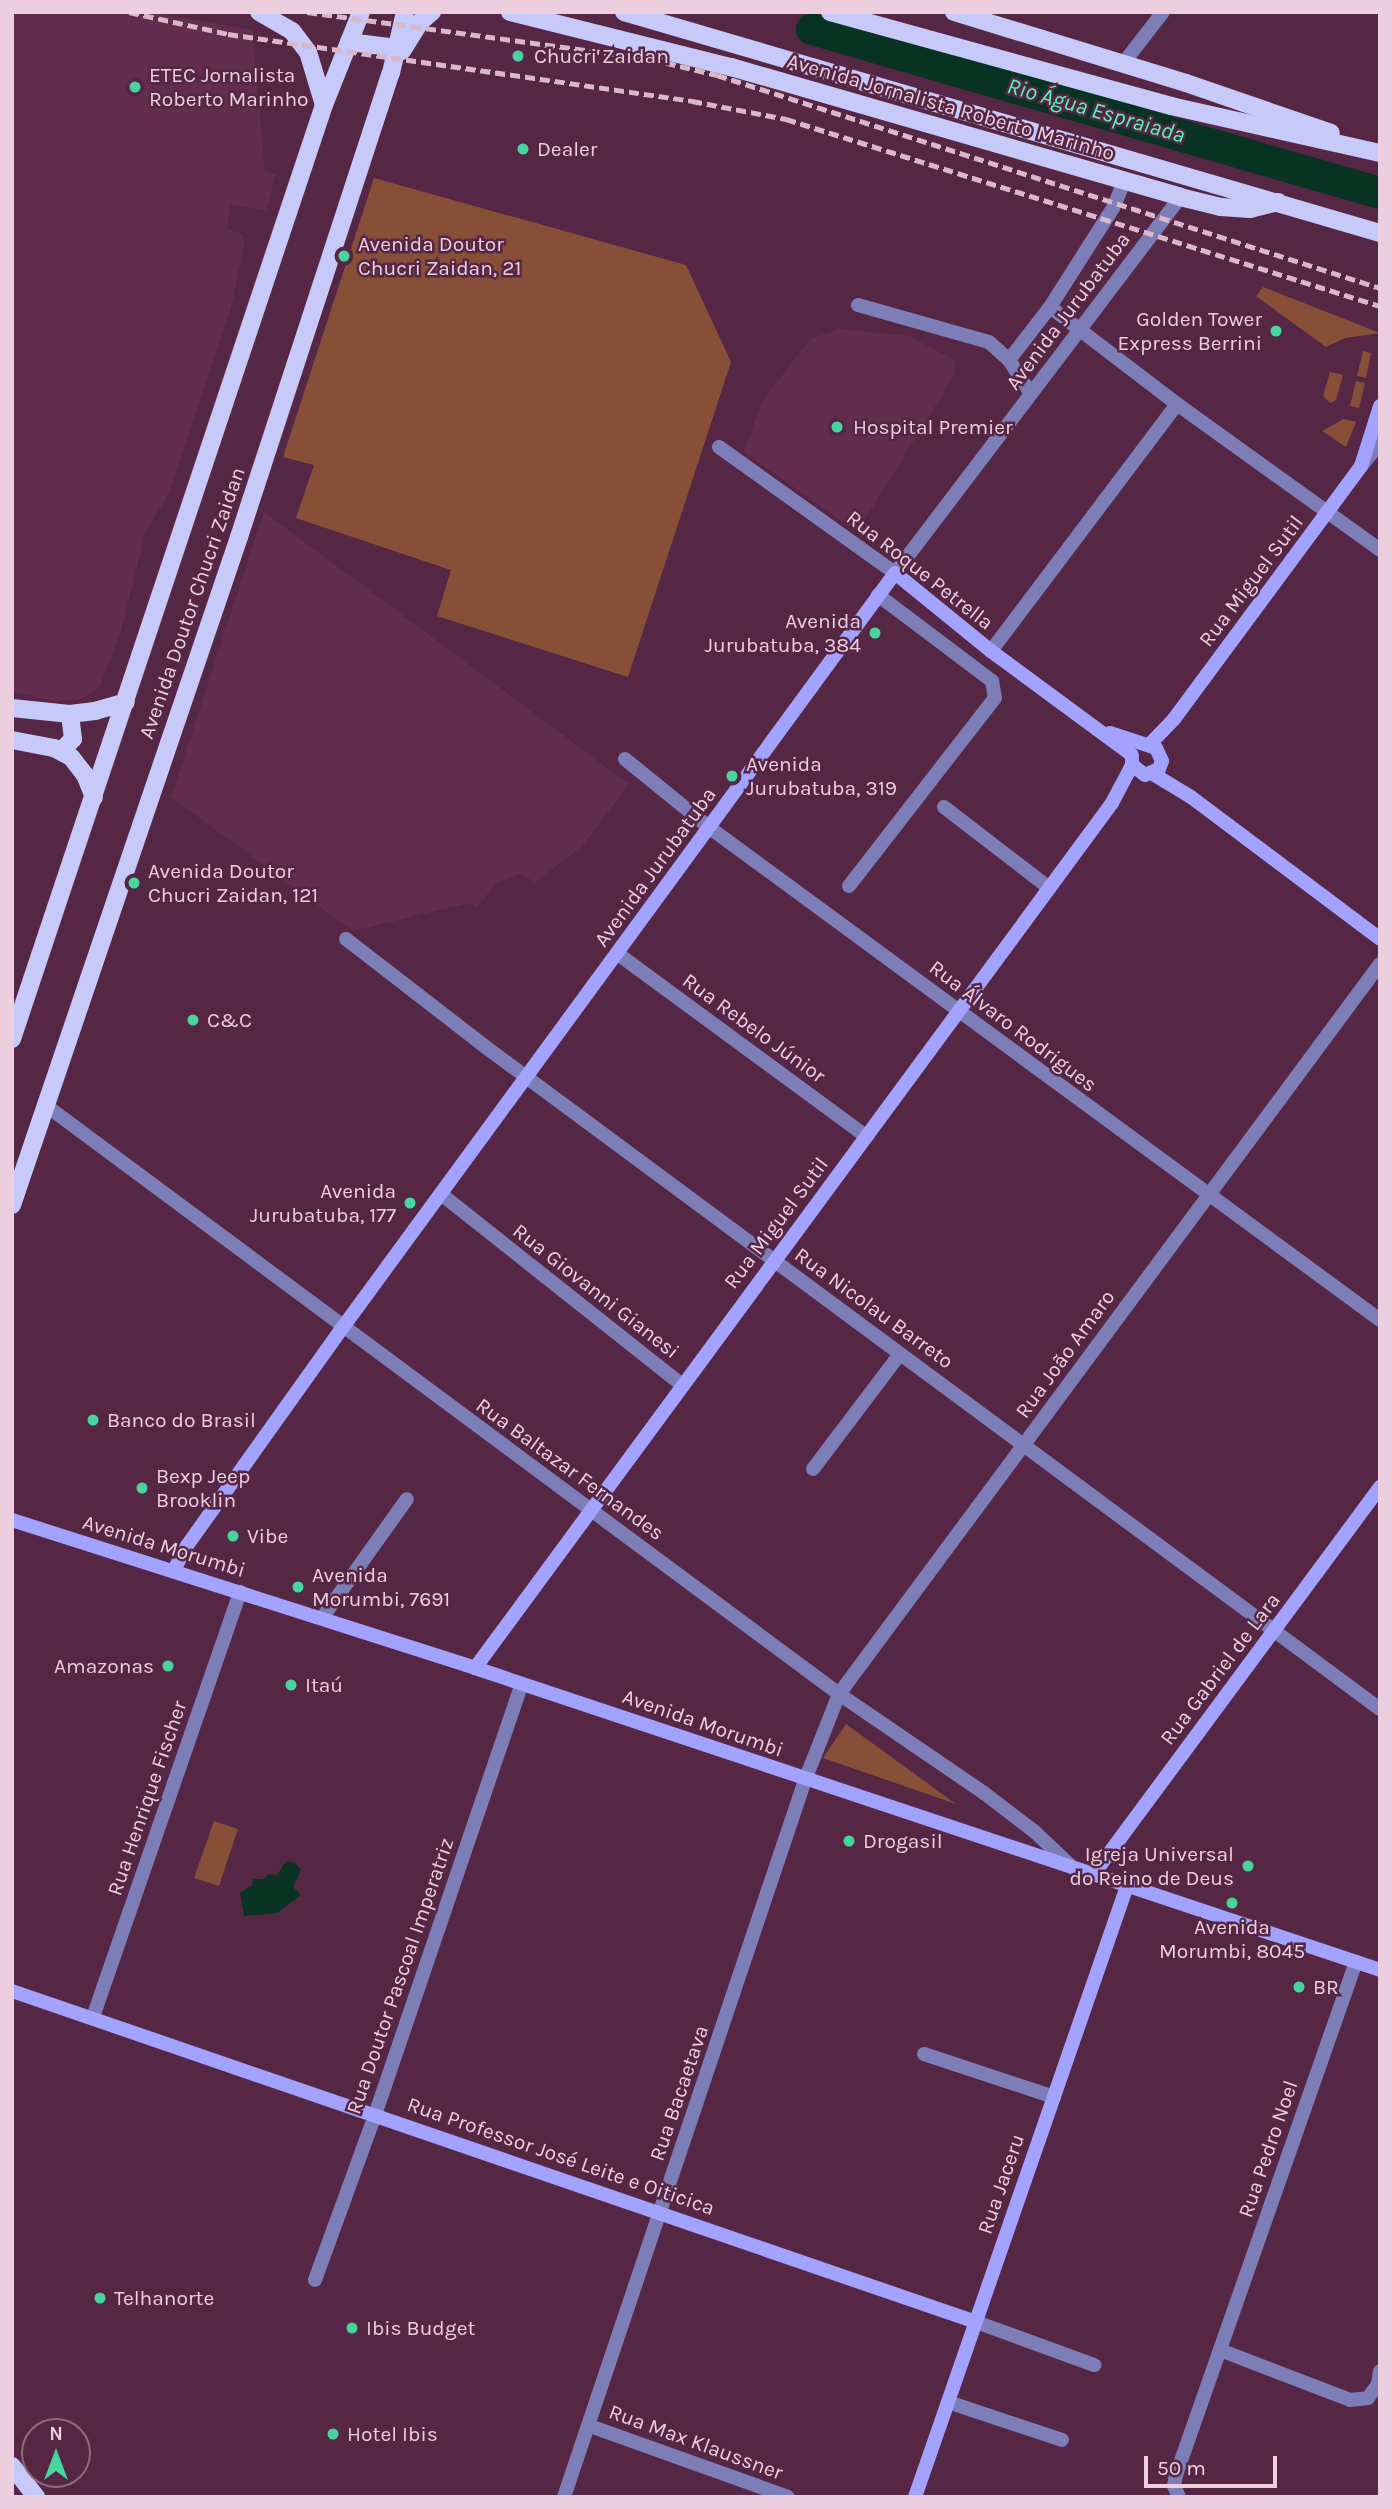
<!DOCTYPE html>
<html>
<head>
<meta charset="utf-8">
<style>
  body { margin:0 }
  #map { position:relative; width:1392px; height:2509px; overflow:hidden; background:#552745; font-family:Karla,sans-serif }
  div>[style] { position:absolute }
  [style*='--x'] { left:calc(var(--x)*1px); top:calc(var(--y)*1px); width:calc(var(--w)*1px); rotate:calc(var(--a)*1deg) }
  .built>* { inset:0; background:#632d4f }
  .green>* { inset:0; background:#874f38 }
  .water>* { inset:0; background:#083222 }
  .river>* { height:32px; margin:-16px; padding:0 16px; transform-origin:16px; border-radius:16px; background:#083222 }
  .street>* { height:14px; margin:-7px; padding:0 7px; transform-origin:7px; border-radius:7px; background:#7d7db8 }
  .secondary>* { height:14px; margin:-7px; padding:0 7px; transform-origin:7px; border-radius:7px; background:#a3a2ff }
  .primary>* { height:18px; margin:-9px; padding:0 9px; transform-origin:9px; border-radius:9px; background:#c7c9f9 }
  .rail>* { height:5px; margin-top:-2.5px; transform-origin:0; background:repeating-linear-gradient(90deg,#d8b8c9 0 10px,transparent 0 15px) }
  .dots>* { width:19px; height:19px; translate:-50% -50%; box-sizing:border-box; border:4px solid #552745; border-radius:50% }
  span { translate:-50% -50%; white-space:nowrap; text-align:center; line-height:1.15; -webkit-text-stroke:5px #552745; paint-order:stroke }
  .poi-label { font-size:21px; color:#eccede }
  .left { translate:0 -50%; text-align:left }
  .right { translate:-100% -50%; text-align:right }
  .street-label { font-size:21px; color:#eccede }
  .water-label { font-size:23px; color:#51f8b7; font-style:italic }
  .frame { position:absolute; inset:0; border:14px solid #eccede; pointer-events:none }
  .north { position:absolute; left:21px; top:2418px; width:70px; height:70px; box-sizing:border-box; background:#552745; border:2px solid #916a82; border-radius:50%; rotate:0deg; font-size:19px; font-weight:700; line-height:28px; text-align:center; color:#eccede }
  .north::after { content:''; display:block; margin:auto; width:24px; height:32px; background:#48d49d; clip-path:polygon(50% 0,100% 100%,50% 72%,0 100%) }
  .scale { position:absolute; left:1144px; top:2456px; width:133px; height:32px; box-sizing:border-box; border:4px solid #eccede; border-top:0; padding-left:9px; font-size:21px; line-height:24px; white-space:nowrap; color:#eccede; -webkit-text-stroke:5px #552745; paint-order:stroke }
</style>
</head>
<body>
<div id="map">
  <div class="built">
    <i style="clip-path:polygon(12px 12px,150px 12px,252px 30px,265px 172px,276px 174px,266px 210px,230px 205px,227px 229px,243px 234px,244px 245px,231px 308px,168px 495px,146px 531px,120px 635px,99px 688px,80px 699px,57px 701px,12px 692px)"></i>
    <i style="clip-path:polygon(840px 329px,909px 336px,956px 361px,954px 376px,857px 532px,744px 452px,761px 403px,810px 339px)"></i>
    <i style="clip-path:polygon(264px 512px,629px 784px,582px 846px,536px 882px,519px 874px,495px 884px,477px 908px,468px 903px,353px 931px,171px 797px)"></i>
  </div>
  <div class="green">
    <i style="clip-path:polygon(374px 178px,686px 265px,731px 362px,628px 677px,437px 616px,451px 570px,296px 518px,314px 465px,283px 457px)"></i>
    <i style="clip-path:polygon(1263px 287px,1380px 333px,1345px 338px,1326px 347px,1256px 296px)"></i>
    <i style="clip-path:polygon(1363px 351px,1371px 353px,1366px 378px,1357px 376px)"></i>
    <i style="clip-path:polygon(1330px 372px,1343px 375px,1336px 400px,1330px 403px,1323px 396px)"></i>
    <i style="clip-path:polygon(1356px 381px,1365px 383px,1359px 408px,1350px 406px)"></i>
    <i style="clip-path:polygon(1344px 419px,1356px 422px,1346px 447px,1322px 431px)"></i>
    <i style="clip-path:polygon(846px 1724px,956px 1804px,823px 1758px)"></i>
    <i style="clip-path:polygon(214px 1821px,238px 1829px,219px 1886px,194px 1878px)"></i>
  </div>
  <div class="water">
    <i style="clip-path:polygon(286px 1861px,295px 1863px,301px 1870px,293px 1887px,301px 1895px,277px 1913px,244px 1916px,240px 1892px,252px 1886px,253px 1879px,264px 1879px,269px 1874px,277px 1875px)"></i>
  </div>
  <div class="river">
    <i style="--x:812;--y:29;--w:591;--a:16.11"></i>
  </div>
  <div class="street">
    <i style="--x:1122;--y:65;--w:67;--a:-52.3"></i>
    <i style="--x:858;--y:305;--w:136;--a:15.8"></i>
    <i style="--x:989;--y:342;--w:27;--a:42"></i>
    <i style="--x:1009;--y:360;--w:40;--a:57.1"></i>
    <i style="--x:1050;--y:307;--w:160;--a:37.4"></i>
    <i style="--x:1177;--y:404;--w:250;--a:35.7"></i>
    <i style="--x:1009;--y:360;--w:67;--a:-52.3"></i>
    <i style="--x:1050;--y:307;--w:117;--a:-57.5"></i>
    <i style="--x:1113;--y:208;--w:28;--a:-67"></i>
    <i style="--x:719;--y:447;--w:216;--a:35.6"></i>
    <i style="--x:895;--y:573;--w:472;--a:-52.8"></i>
    <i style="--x:1362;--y:465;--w:28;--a:-51"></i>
    <i style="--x:991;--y:651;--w:309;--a:-53"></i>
    <i style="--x:625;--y:759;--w:109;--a:39.1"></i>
    <i style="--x:710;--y:828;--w:831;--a:36.29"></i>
    <i style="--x:944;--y:807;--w:133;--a:37.6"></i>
    <i style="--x:849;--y:886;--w:238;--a:-52.2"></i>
    <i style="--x:995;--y:698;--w:17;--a:-100"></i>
    <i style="--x:992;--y:681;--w:143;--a:-143"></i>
    <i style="--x:346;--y:939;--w:178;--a:37.7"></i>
    <i style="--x:487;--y:1048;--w:1111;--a:36.51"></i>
    <i style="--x:618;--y:954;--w:308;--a:36.3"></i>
    <i style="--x:44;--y:1104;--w:990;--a:36.58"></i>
    <i style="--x:839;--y:1694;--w:176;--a:34.3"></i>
    <i style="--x:984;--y:1793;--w:64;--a:37.4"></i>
    <i style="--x:1035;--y:1832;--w:51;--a:43.4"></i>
    <i style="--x:441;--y:1194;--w:308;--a:38.4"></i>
    <i style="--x:813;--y:1469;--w:144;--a:-52.9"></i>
    <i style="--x:322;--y:1618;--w:146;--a:-54.5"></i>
    <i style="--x:93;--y:2017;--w:450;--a:-70.9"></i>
    <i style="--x:924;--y:2054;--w:137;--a:18.3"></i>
    <i style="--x:315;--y:2280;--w:176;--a:-70"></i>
    <i style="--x:375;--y:2115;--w:455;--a:-71.2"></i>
    <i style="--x:976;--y:2322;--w:126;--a:20"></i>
    <i style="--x:1220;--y:2350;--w:139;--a:21"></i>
    <i style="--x:1350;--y:2400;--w:18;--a:-6"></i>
    <i style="--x:1368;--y:2398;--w:17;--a:-54"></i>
    <i style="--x:1378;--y:2384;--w:13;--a:-81"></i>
    <i style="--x:948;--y:2402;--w:120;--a:18.4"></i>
    <i style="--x:590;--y:2426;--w:210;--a:19.7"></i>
    <i style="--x:564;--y:2497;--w:756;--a:-71.42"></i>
    <i style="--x:805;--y:1780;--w:92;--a:-68.4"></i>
    <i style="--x:839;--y:1694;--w:909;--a:-53.46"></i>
    <i style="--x:1179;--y:2497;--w:12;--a:-114"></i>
    <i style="--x:1174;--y:2486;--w:11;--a:-80"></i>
    <i style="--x:1176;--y:2475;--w:544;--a:-70.67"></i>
  </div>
  <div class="secondary">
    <i style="--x:1110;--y:733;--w:48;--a:18.1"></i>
    <i style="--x:1156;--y:748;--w:14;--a:65"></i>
    <i style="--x:1162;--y:761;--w:9;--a:111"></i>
    <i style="--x:1159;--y:769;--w:15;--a:157"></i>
    <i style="--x:1145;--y:775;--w:16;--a:-142"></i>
    <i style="--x:1132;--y:765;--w:7;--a:-90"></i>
    <i style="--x:1149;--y:745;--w:36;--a:-46"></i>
    <i style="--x:1174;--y:719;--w:315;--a:-53.5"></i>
    <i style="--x:1361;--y:466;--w:63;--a:-72.4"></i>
    <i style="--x:1153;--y:774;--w:44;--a:31.2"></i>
    <i style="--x:1191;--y:797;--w:236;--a:36.9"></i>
    <i style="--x:12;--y:1520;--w:486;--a:17.7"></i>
    <i style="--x:475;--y:1668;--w:954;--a:18.45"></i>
    <i style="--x:174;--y:1570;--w:26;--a:-62"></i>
    <i style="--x:186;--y:1547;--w:270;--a:-54.5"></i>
    <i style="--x:343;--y:1327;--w:934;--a:-53.79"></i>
    <i style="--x:895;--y:573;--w:124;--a:39.1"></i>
    <i style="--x:991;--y:651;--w:175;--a:36.4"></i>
    <i style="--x:475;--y:1668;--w:1074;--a:-53.63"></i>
    <i style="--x:1112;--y:803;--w:43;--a:-62.2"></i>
    <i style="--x:1093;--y:1875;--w:483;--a:-53.5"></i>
    <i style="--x:12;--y:1991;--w:1019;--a:18.95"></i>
    <i style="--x:915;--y:2497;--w:647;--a:-70.86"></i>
  </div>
  <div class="primary">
    <i style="--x:259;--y:12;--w:38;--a:30"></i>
    <i style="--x:292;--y:31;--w:26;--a:53"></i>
    <i style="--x:308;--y:52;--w:55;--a:73.2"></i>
    <i style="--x:510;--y:12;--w:228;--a:14"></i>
    <i style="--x:731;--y:67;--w:467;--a:16.1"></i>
    <i style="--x:1180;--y:197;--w:42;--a:13.7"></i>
    <i style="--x:1221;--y:207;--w:29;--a:4"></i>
    <i style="--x:1250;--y:209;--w:29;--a:-14"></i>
    <i style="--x:624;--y:12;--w:788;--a:16.3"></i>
    <i style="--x:830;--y:12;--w:354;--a:15.4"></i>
    <i style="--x:1171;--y:106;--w:214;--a:12.7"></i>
    <i style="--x:954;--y:12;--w:243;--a:17"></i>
    <i style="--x:1186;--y:83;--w:153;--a:19"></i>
    <i style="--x:349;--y:42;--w:48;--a:7.1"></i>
    <i style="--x:402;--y:51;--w:34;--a:-58"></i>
    <i style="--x:420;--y:22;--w:16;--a:-40"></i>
    <i style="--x:12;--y:708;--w:58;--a:5.9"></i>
    <i style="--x:70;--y:714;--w:25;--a:-7"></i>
    <i style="--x:95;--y:711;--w:32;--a:-16"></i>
    <i style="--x:12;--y:740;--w:43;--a:10.8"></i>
    <i style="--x:54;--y:748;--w:19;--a:28"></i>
    <i style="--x:71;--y:757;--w:23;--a:52"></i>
    <i style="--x:85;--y:775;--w:24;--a:68"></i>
    <i style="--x:61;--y:751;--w:17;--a:-45"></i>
    <i style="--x:73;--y:739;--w:25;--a:-97"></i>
    <i style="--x:12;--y:1039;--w:985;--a:-71.53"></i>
    <i style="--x:324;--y:105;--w:100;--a:-68.3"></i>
    <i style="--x:12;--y:1205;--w:706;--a:-71.23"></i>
    <i style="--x:239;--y:537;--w:488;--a:-71.9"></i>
    <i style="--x:391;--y:73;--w:63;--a:-77.1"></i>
    <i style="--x:12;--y:2466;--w:39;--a:52"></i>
  </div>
  <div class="rail">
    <i style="--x:129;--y:12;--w:101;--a:12.5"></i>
    <i style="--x:228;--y:34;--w:469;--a:8.2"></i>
    <i style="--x:692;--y:101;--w:96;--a:10.8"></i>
    <i style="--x:786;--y:119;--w:623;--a:17.47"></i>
    <i style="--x:307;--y:12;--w:347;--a:7.8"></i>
    <i style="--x:651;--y:59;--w:68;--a:13.6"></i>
    <i style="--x:717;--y:75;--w:696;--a:17.81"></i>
  </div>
  <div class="dots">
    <i style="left:518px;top:56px;background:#48d49d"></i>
    <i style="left:135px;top:87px;background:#48d49d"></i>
    <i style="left:523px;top:149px;background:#48d49d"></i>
    <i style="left:344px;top:256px;background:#48d49d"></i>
    <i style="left:1276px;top:331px;background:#48d49d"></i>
    <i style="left:837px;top:427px;background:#48d49d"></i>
    <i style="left:875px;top:633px;background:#48d49d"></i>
    <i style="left:732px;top:776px;background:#48d49d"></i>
    <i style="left:134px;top:883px;background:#48d49d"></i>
    <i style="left:193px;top:1020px;background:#48d49d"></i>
    <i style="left:410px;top:1203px;background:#48d49d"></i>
    <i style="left:93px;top:1420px;background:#48d49d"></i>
    <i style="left:142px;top:1488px;background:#48d49d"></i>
    <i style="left:233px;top:1536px;background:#48d49d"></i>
    <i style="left:298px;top:1587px;background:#48d49d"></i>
    <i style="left:168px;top:1666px;background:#48d49d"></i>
    <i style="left:291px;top:1685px;background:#48d49d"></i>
    <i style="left:849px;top:1841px;background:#48d49d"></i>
    <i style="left:1248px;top:1866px;background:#48d49d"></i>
    <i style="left:1232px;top:1903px;background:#48d49d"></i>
    <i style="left:1299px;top:1987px;background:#48d49d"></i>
    <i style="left:100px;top:2298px;background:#48d49d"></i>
    <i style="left:352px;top:2328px;background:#48d49d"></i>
    <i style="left:333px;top:2434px;background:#48d49d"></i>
  </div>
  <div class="poi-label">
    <span class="left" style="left:534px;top:56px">Chucri Zaidan</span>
    <span class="left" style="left:149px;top:87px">ETEC Jornalista<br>Roberto Marinho</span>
    <span class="left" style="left:537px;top:149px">Dealer</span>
    <span class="left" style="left:358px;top:256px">Avenida Doutor<br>Chucri Zaidan, 21</span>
    <span class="right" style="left:1262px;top:331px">Golden Tower<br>Express Berrini</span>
    <span class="left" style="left:853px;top:427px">Hospital Premier</span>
    <span class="right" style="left:861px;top:633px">Avenida<br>Jurubatuba, 384</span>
    <span class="left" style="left:746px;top:776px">Avenida<br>Jurubatuba, 319</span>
    <span class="left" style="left:148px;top:883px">Avenida Doutor<br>Chucri Zaidan, 121</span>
    <span class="left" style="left:207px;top:1020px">C&amp;C</span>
    <span class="right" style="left:396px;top:1203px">Avenida<br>Jurubatuba, 177</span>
    <span class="left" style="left:107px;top:1420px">Banco do Brasil</span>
    <span class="left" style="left:156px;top:1488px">Bexp Jeep<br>Brooklin</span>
    <span class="left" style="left:247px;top:1536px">Vibe</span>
    <span class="left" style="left:312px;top:1587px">Avenida<br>Morumbi, 7691</span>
    <span class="right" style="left:154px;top:1666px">Amazonas</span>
    <span class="left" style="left:305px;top:1685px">Itaú</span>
    <span class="left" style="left:863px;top:1841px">Drogasil</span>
    <span class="right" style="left:1234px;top:1866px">Igreja Universal<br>do Reino de Deus</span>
    <span style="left:1232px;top:1939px">Avenida<br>Morumbi, 8045</span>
    <span class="left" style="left:1313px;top:1987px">BR</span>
    <span class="left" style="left:114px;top:2298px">Telhanorte</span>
    <span class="left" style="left:366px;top:2328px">Ibis Budget</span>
    <span class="left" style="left:347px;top:2434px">Hotel Ibis</span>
  </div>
  <div class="street-label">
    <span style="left:951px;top:107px;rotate:16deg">Avenida Jornalista Roberto Marinho</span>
    <span style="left:1068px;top:311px;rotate:-53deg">Avenida Jurubatuba</span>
    <span style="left:920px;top:570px;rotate:38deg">Rua Roque Petrella</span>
    <span style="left:1251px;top:581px;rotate:-53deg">Rua Miguel Sutil</span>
    <span style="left:192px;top:603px;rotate:-71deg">Avenida Doutor Chucri Zaidan</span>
    <span style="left:655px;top:867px;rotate:-54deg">Avenida Jurubatuba</span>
    <span style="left:1013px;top:1026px;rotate:37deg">Rua Álvaro Rodrigues</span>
    <span style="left:754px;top:1028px;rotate:36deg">Rua Rebelo Júnior</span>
    <span style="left:776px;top:1223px;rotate:-53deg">Rua Miguel Sutil</span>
    <span style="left:596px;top:1291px;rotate:38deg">Rua Giovanni Gianesi</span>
    <span style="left:874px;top:1308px;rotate:36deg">Rua Nicolau Barreto</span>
    <span style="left:1065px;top:1354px;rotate:-54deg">Rua João Amaro</span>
    <span style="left:570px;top:1469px;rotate:36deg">Rua Baltazar Fernandes</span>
    <span style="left:164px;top:1546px;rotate:17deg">Avenida Morumbi</span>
    <span style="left:1220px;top:1669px;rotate:-53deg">Rua Gabriel de Lara</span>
    <span style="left:703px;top:1723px;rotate:19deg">Avenida Morumbi</span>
    <span style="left:147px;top:1798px;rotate:-71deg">Rua Henrique Fischer</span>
    <span style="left:400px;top:1976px;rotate:-71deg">Rua Doutor Pascoal Imperatriz</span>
    <span style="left:679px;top:2093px;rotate:-71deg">Rua Bacaetava</span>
    <span style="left:1268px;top:2149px;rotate:-71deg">Rua Pedro Noel</span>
    <span style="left:561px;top:2156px;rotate:19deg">Rua Professor José Leite e Oiticica</span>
    <span style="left:1001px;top:2184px;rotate:-71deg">Rua Jaceru</span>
    <span style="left:696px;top:2442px;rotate:20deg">Rua Max Klaussner</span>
  </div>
  <div class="water-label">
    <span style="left:1096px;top:111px;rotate:16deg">Rio Água Espraiada</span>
  </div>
  <div class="frame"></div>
  <div class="north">N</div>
  <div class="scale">50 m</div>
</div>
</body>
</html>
